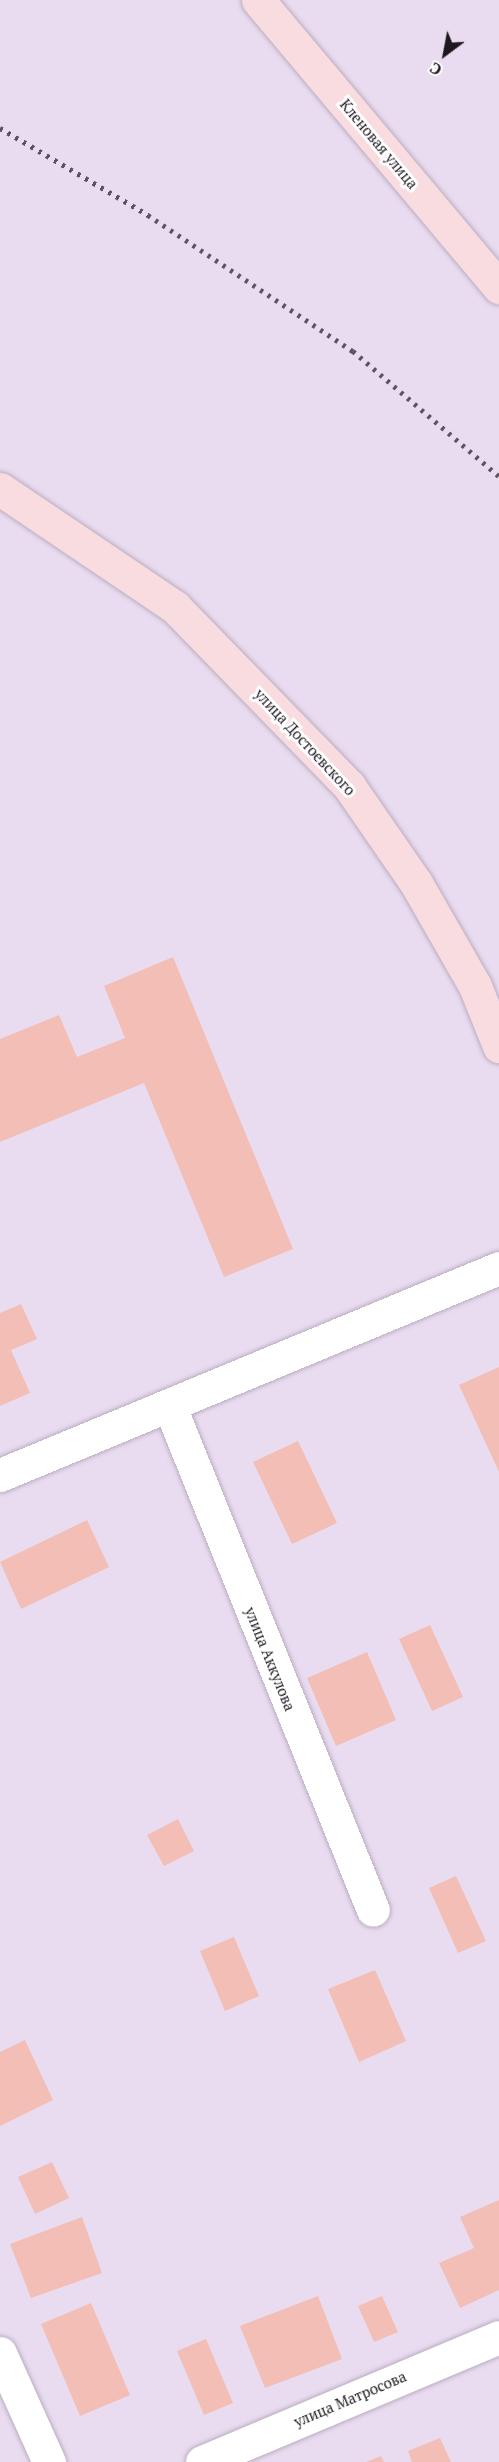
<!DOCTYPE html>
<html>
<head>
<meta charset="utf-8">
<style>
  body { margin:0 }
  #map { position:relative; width:499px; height:2462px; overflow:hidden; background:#eadcf0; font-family:"PT Serif",serif }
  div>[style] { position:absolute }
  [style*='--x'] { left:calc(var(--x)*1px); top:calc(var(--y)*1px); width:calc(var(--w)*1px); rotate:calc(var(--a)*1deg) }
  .building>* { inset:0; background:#f2beb5 }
  .roads { filter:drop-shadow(0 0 2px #baadc0) drop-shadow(0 0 2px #baadc0) }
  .minor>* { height:33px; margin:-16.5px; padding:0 16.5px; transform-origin:16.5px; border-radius:16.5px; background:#fff }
  .major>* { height:33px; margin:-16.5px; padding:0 16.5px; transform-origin:16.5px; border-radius:16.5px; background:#f8dcdf }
  .rail>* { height:4.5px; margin-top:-2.25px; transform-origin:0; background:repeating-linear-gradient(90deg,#5a525d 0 3px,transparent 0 9px) }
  span { translate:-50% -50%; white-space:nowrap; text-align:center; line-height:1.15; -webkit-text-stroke:6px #fff; paint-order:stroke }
  .street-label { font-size:15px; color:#1d181f }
  .north { position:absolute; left:415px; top:24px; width:60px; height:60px; -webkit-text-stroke:4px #fff; paint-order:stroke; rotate:212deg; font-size:16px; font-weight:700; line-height:24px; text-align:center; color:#1d181f }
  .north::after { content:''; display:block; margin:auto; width:21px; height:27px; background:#1d181f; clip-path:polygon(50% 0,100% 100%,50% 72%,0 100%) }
</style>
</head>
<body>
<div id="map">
  <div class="building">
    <i style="clip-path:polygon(173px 957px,293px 1249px,224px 1277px,144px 1083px,0 1142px,0 1039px,59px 1015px,77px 1057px,125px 1038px,104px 986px)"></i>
    <i style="clip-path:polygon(21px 1304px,37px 1339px,11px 1350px,30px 1393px,0 1406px,0 1313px)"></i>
    <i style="clip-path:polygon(499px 1367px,499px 1472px,459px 1385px)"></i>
    <i style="clip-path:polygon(298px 1441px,337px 1523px,292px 1544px,253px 1462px)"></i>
    <i style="clip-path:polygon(87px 1520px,109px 1567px,21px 1609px,0 1562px)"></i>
    <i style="clip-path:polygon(430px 1625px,463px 1697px,432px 1711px,399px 1639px)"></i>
    <i style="clip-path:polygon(367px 1652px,396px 1720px,336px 1746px,307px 1678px)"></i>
    <i style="clip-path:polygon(178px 1819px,194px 1851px,164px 1866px,147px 1835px)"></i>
    <i style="clip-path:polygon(456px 1876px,486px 1941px,458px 1953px,429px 1888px)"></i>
    <i style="clip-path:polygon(234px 1937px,259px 1996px,225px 2011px,200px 1951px)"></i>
    <i style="clip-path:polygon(375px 1970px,406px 2041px,359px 2062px,328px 1989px)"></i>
    <i style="clip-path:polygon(25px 2040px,53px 2100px,0 2126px,0 2052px)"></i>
    <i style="clip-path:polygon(52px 2162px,69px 2198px,35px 2214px,18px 2177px)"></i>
    <i style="clip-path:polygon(499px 2200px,499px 2290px,460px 2308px,439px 2263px,474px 2248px,460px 2217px)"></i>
    <i style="clip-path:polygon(82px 2217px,102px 2273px,31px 2298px,10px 2244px)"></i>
    <i style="clip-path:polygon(318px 2296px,342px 2359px,265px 2388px,240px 2326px)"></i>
    <i style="clip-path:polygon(382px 2296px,398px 2332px,374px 2342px,358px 2306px)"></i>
    <i style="clip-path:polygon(91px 2303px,130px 2395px,80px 2416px,41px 2324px)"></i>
    <i style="clip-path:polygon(206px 2339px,233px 2403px,204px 2415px,177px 2351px)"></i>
    <i style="clip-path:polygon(440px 2438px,451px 2462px,412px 2462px,408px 2451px)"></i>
    <i style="clip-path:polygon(381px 2456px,384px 2462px,366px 2462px)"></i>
  </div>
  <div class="roads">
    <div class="minor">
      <i style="--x:170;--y:1407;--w:542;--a:68.02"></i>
      <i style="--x:0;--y:1475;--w:540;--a:-22.53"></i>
      <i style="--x:0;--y:2353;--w:120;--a:65.8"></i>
      <i style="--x:202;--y:2462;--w:322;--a:-22.8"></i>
    </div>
    <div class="major">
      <i style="--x:258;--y:0;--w:375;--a:50"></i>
      <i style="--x:0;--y:489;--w:211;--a:34"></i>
      <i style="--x:175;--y:607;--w:250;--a:45.8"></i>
      <i style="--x:349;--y:786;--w:118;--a:55.4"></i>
      <i style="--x:416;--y:883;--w:119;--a:60.2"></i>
      <i style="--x:475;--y:986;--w:65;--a:68.2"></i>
    </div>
  </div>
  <div class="rail">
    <i style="--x:0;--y:128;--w:172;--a:30.4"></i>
    <i style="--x:148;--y:215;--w:246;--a:33.6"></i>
    <i style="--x:353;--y:351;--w:192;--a:40.6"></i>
  </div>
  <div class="street-label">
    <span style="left:379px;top:144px;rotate:50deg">Кленовая улица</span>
    <span style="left:305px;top:742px;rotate:47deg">улица Достоевского</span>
    <span style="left:270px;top:1659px;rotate:68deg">улица Аккулова</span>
    <span style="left:350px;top:2399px;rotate:-23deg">улица Матросова</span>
  </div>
  <div class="north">С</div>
</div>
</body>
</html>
